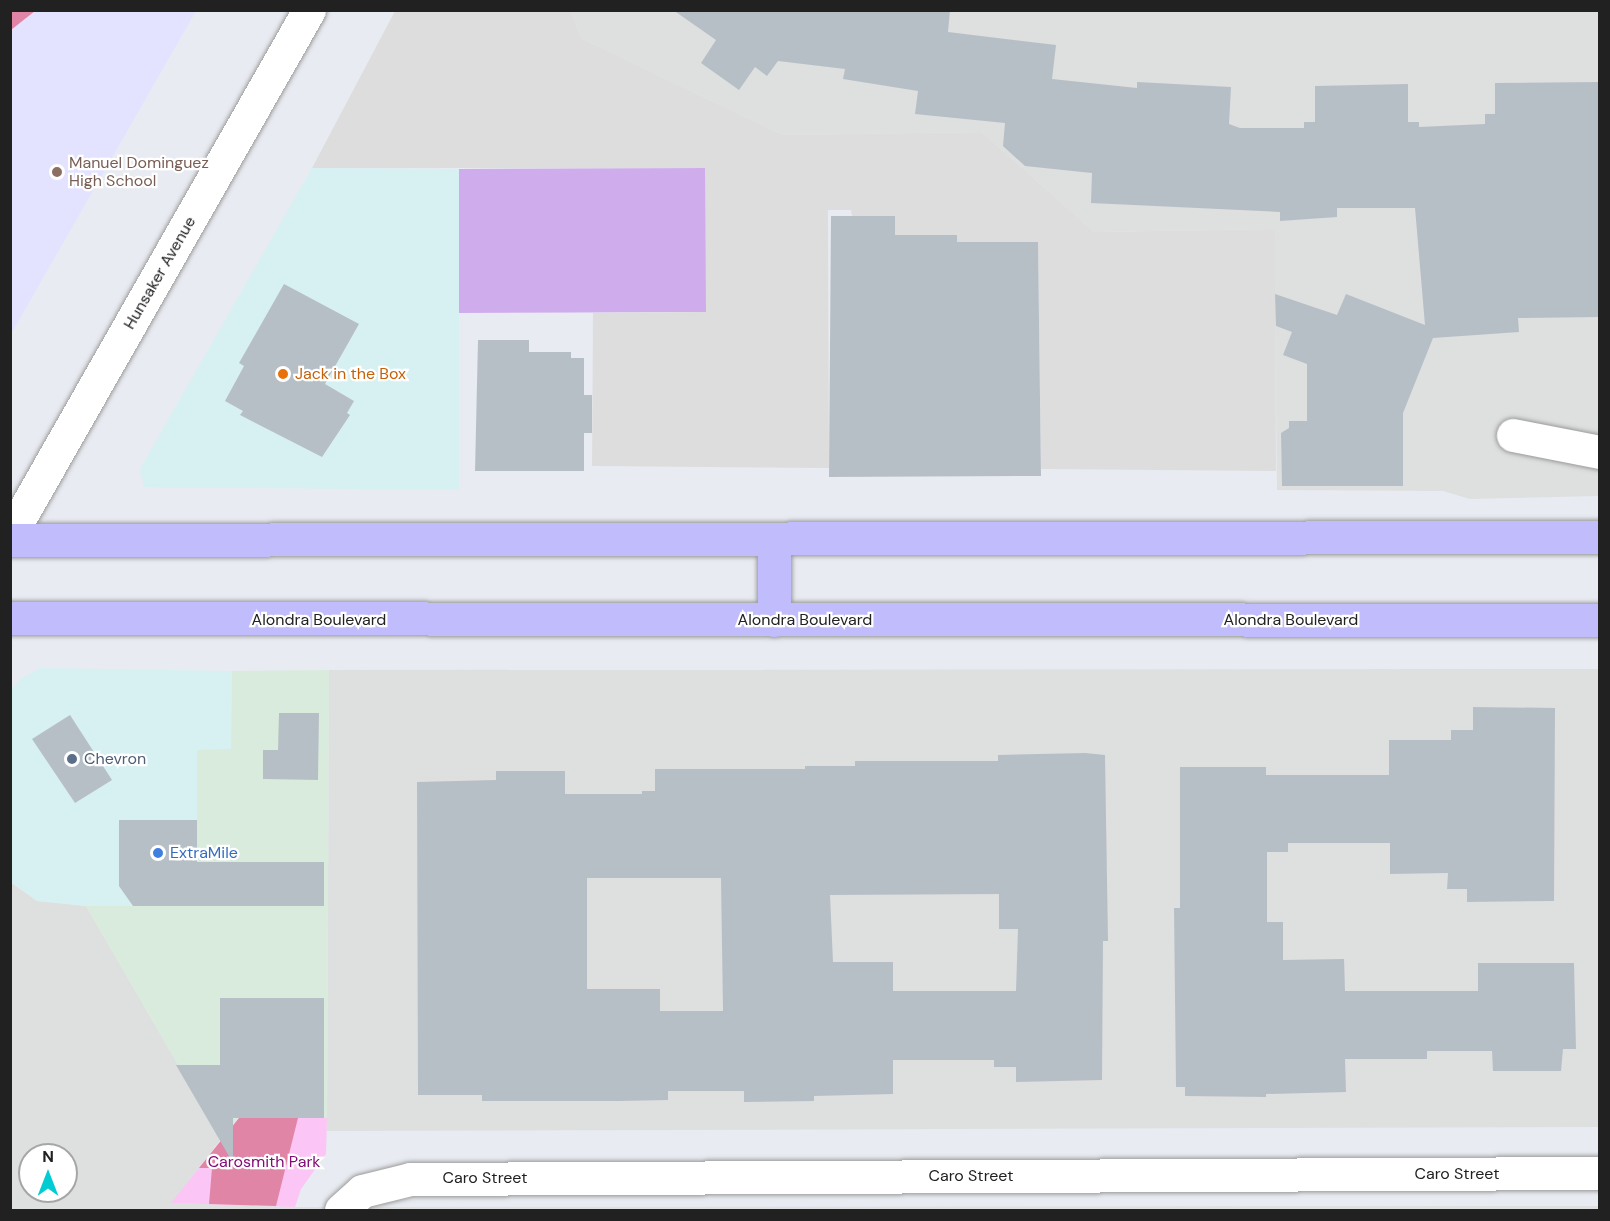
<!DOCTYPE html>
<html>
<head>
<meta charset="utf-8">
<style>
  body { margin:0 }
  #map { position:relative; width:1610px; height:1221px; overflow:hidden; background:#e8ebf1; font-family:"DM Sans",sans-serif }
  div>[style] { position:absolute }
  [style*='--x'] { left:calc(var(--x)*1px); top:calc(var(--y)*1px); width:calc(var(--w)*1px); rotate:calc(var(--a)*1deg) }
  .residential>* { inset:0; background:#dedfdf }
  .commercial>* { inset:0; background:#d7f0f2 }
  .industrial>* { inset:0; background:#d9ebdd }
  .education>* { inset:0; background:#e4e3ff }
  .grass>* { inset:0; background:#cfadec }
  .park>* { inset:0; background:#fbc5f5 }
  .pitch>* { inset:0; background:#e185a6 }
  .parking>* { inset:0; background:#ddd }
  .building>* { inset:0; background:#b7bfc6 }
  .roads { filter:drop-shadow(0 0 2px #9b9b9b) drop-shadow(0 0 2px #9b9b9b) }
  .minor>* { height:33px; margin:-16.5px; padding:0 16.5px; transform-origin:16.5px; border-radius:16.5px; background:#fff }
  .secondary>* { height:33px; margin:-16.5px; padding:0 16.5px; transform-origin:16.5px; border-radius:16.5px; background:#c1bcfb }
  .dots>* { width:16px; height:16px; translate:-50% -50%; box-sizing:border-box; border:3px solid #fff; border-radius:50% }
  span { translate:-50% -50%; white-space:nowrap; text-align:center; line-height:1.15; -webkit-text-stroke:4.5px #fff; paint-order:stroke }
  .education-label { font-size:16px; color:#785e54 }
  .left { translate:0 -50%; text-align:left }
  .street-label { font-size:16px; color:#212121 }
  .food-label { font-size:16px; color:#c56008 }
  .service-label { font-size:16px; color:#4e5e75 }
  .shop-label { font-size:16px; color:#366cbe }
  .park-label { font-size:16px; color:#840a76 }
  .frame { position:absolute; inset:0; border:12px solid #212121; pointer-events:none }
  .north { position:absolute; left:18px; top:1143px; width:60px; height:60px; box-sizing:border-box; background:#fff; border:2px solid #a6a6a6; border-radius:50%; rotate:0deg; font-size:16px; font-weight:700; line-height:24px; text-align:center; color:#212121 }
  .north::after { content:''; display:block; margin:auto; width:21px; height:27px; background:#00ccd2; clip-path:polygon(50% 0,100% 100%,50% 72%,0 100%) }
</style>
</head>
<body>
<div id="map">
  <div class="residential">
    <i style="clip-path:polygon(571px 11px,1599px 11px,1599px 496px,1470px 499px,1443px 491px,1277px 490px,1274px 229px,1094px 232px,982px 132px,783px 135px,581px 38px)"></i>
    <i style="clip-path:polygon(1599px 669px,1599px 1127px,327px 1131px,329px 670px)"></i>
    <i style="clip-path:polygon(evenodd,10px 882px,37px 901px,86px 906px,221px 1139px,172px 1203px,295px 1207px,1599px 1206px,1599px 1210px,11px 1210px,10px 882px,30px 1155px,66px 1155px,66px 1191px,30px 1191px,30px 1155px)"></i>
  </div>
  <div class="commercial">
    <i style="clip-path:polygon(312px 168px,459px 169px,459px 490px,144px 487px,140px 469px)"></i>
    <i style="clip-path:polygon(41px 668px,232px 671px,231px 750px,198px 750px,197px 906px,86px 906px,37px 901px,11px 882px,10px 691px,20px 679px)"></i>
  </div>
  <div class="industrial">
    <i style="clip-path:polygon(329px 670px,327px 1118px,239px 1118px,221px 1139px,86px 906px,197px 906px,197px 750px,231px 749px,232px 671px)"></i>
  </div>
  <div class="education">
    <i style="clip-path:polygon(11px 11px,196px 11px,11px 334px)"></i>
  </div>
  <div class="grass">
    <i style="clip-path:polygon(706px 168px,706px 312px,459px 313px,459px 169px)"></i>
  </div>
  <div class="park">
    <i style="clip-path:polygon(239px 1118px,327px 1118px,326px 1154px,301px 1189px,295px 1207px,171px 1203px)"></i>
  </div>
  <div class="pitch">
    <i style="clip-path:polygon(11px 10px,35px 10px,35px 11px,11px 30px)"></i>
    <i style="clip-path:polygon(239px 1118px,298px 1118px,276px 1206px,209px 1204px,212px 1168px,199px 1168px)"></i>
  </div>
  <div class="parking">
    <i style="clip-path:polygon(395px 11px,571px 11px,581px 38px,783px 135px,982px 132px,1094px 232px,1275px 229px,1276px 471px,1041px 469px,1038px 243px,957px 242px,956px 235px,942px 235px,941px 242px,895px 242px,852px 216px,851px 210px,828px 210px,829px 468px,592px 466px,593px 313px,706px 312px,705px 168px,312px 168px)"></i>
  </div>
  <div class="building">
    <i style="clip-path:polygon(673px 10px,950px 10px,948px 32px,1056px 45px,1052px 79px,1137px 88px,1137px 82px,1231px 87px,1229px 124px,1240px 128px,1304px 128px,1304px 122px,1315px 122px,1315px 86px,1408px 84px,1408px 122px,1419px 122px,1419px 127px,1485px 124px,1485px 114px,1495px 114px,1495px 83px,1599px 82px,1599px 317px,1518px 318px,1519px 332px,1433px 338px,1403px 413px,1403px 486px,1282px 486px,1281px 433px,1289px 428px,1289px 421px,1307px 421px,1307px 364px,1283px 355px,1292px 332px,1276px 326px,1275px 294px,1337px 315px,1346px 294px,1425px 325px,1415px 208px,1337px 208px,1337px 217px,1280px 221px,1280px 212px,1091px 203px,1092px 173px,1025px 166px,1003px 146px,1005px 123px,915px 114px,918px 91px,843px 79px,845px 69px,778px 61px,767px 76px,755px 67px,739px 90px,701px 63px,716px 40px)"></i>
    <i style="clip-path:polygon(831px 216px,895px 216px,895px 235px,957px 235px,957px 242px,1038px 242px,1041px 476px,829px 477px)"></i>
    <i style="clip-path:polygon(284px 284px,359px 324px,325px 384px,354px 401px,347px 413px,350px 415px,322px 457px,240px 415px,243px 411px,225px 401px,244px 366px,239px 363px)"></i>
    <i style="clip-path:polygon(478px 340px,529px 340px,529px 352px,571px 352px,571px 358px,584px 358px,584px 395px,592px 395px,592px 433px,584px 433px,584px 471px,475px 471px)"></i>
    <i style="clip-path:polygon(1473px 707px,1555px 708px,1554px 901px,1467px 902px,1467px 889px,1447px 889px,1448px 873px,1390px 874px,1390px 843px,1288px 843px,1288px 852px,1267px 852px,1267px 922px,1283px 922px,1283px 960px,1344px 959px,1345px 991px,1478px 991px,1478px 963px,1574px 963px,1576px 1049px,1563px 1049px,1561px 1071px,1493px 1071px,1492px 1051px,1427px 1051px,1427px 1059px,1345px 1059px,1346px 1092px,1266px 1094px,1266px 1097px,1185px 1096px,1185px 1087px,1176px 1087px,1174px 908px,1180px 908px,1180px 767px,1266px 767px,1266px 775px,1389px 775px,1389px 740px,1451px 740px,1451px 730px,1473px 730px)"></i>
    <i style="clip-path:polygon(279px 713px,319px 713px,318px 780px,263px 779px,263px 750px,278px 750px)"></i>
    <i style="clip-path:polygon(70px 715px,112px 780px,75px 803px,32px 739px)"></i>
    <i style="clip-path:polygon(evenodd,1085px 753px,1105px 755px,1108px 941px,1103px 941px,1102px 1080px,1016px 1082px,1016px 1067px,994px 1067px,994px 1060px,893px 1060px,893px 1094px,814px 1096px,814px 1101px,744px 1102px,744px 1091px,668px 1091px,668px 1100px,620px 1101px,482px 1101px,482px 1095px,418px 1095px,417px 782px,496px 780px,496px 771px,565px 771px,565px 794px,642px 794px,642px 791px,655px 791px,655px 769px,805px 769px,805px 766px,855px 766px,855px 761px,998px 761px,998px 755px,1085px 753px,587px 878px,721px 878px,723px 1011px,660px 1011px,660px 989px,587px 989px,587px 878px,1085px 753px,999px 894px,999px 929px,1018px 929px,1016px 991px,893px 991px,893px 962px,833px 962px,830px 895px,999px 894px)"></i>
    <i style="clip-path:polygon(119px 820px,197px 820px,197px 862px,324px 862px,324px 906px,133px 906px,119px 886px)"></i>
    <i style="clip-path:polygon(220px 998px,324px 998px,324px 1118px,233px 1118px,233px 1163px,176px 1065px,220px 1065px)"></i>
  </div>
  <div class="roads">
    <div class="minor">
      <i style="--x:1513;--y:435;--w:89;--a:11.1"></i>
      <i style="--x:10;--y:535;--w:604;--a:-60.34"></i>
      <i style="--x:341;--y:1210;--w:28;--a:-42"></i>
      <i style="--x:362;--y:1191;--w:49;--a:-14"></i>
      <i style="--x:410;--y:1179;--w:1190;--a:-0.29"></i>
    </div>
    <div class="secondary">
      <i style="--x:774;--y:539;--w:81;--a:90"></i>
      <i style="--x:10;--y:540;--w:1590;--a:-0.11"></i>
      <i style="--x:10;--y:618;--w:1590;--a:0.07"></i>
    </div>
  </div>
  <div class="dots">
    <i style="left:57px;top:172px;background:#8d6e63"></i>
    <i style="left:283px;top:374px;background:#e8710a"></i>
    <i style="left:72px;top:759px;background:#5c6f8a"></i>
    <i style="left:158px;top:853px;background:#3f7fe0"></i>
  </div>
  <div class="education-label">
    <span class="left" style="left:69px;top:172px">Manuel Dominguez<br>High School</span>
  </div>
  <div class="street-label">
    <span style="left:160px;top:273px;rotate:-60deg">Hunsaker Avenue</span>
    <span style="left:319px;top:620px">Alondra Boulevard</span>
    <span style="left:805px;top:620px">Alondra Boulevard</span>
    <span style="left:1291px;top:620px">Alondra Boulevard</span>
    <span style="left:1457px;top:1174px">Caro Street</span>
    <span style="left:971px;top:1176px">Caro Street</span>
    <span style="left:485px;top:1178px">Caro Street</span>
  </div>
  <div class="food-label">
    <span class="left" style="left:295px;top:374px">Jack in the Box</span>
  </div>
  <div class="service-label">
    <span class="left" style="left:84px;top:759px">Chevron</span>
  </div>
  <div class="shop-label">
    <span class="left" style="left:170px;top:853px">ExtraMile</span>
  </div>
  <div class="park-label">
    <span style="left:264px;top:1162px">Carosmith Park</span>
  </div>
  <div class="frame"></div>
  <div class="north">N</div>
</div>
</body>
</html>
